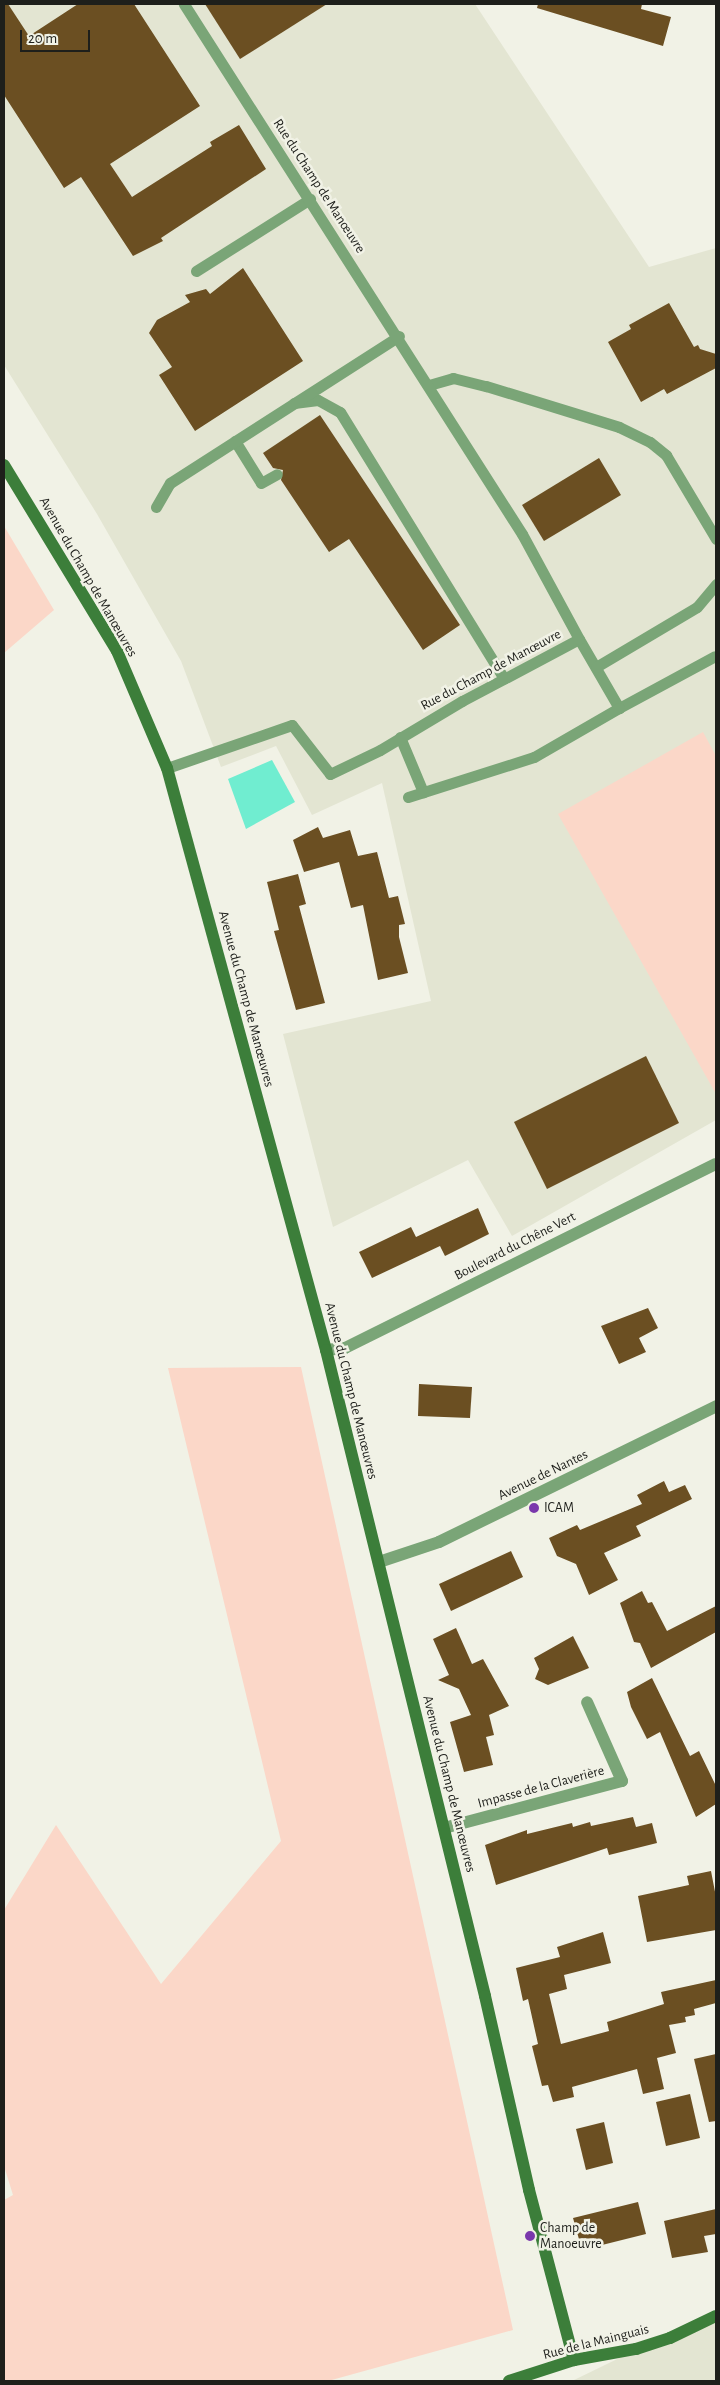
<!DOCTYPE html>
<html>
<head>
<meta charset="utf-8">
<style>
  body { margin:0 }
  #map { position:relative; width:720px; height:2385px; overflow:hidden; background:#f1f2e6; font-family:"Alegreya Sans",sans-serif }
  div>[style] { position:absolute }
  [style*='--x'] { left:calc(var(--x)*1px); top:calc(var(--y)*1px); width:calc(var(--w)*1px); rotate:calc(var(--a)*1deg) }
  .built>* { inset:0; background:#e3e5d2 }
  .green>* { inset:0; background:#fbd7c8 }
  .water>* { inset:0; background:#70edd0 }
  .building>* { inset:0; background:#6b4f22 }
  .lane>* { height:11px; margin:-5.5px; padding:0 5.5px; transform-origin:5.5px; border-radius:5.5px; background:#7aa577 }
  .street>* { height:12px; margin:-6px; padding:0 6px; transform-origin:6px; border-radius:6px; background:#7aa577 }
  .secondary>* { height:12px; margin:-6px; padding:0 6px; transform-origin:6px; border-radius:6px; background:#3c7e3a }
  .dots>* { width:14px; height:14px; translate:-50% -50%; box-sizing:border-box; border:2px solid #f1f2e6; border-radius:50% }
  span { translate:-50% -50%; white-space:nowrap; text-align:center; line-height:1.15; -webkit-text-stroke:5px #f1f2e6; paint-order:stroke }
  .street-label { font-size:14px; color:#1e1f1b }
  .poi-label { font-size:14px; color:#1e1f1b }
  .left { translate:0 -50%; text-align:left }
  .frame { position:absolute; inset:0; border:5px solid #1e1f1b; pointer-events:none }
  .scale { position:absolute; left:20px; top:30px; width:70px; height:22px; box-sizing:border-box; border:2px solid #1e1f1b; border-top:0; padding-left:6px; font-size:15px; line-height:18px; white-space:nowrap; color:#1e1f1b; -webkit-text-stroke:4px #f1f2e6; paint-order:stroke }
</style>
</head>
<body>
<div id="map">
  <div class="built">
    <i style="clip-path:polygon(4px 4px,475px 4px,649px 267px,716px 248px,716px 1120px,512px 1236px,468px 1160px,333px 1227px,283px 1034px,431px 1001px,382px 783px,312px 815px,276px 746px,221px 767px,181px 661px,97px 514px,4px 365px)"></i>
    <i style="clip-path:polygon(716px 2311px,716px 2381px,570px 2381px,572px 2381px)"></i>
  </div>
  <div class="green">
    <i style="clip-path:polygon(4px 526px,54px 610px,4px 653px)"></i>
    <i style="clip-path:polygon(703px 732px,716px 756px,716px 1094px,558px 814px)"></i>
    <i style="clip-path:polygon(301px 1367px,513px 2330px,328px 2381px,4px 2381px,4px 2200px,13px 2195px,4px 2166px,4px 1910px,56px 1825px,161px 1984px,281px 1841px,168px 1368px)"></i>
  </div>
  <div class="water">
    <i style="clip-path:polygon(272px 760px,295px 802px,246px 829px,228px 779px)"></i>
  </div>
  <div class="building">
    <i style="clip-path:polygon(4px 4px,8px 4px,29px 36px,78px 4px,134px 4px,200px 106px,110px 164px,132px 197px,212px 146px,210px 142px,239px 125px,266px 169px,161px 238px,163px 241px,133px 256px,81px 177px,64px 188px,4px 95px)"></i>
    <i style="clip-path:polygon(205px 4px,327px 4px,240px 59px)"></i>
    <i style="clip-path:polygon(538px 4px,642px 4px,641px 9px,671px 17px,663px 46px,537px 8px)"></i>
    <i style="clip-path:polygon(243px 268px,303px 361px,195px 431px,159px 375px,172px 367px,149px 333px,157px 320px,190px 302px,185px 295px,206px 289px,210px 294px)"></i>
    <i style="clip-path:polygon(669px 303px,694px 347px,698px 345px,700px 349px,716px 354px,716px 368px,667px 394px,664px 389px,641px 402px,608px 342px,631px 329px,629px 325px)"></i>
    <i style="clip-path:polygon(320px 415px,460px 625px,423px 650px,349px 539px,329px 552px,281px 480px,283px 470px,273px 468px,263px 453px)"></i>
    <i style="clip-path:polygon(599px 458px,621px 495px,544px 541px,522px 505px)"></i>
    <i style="clip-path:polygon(318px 827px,323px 838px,350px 830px,358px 856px,377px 852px,389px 898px,398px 896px,405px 924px,399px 925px,399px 937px,408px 973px,378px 980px,363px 905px,351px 908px,339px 862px,304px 872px,293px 840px)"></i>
    <i style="clip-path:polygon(298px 874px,306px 904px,299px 906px,325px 1003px,296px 1010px,274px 931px,279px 930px,267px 882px)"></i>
    <i style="clip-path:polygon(646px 1056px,679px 1123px,547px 1189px,514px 1122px)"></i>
    <i style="clip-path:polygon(478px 1208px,489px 1234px,445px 1256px,440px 1246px,372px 1278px,359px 1252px,411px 1227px,416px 1237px)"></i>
    <i style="clip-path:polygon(648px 1308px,658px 1328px,639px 1338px,646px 1352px,619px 1364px,601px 1326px)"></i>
    <i style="clip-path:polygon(419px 1384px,472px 1387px,470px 1418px,418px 1416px)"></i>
    <i style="clip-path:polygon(664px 1481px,669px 1492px,685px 1485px,692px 1499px,636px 1526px,641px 1536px,604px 1553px,618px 1580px,589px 1595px,576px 1564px,557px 1556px,549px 1538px,577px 1525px,580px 1530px,642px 1504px,637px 1495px)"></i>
    <i style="clip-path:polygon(511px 1551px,523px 1577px,451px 1611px,439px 1584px)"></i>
    <i style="clip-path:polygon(642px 1591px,648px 1603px,652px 1602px,667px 1631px,716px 1606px,716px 1632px,651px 1668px,640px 1643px,634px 1642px,620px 1603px)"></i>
    <i style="clip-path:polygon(456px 1628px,472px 1664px,483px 1659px,509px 1706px,489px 1715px,494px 1735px,486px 1737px,493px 1765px,464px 1772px,450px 1722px,471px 1715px,459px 1689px,438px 1680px,449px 1675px,433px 1639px)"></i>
    <i style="clip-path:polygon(573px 1636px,589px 1668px,548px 1685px,535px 1679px,539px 1669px,534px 1658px)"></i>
    <i style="clip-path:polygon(652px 1678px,690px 1756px,699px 1751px,716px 1786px,716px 1804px,696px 1817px,660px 1732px,647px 1739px,631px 1707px,627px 1692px)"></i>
    <i style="clip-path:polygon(633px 1817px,636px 1827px,652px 1823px,657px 1843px,609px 1855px,607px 1848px,496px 1885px,485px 1845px,527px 1830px,527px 1834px,572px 1823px,573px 1827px,590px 1822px,591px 1826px)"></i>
    <i style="clip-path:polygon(711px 1871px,716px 1897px,716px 1930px,647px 1942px,638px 1896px,689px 1885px,687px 1876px)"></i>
    <i style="clip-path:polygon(603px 1932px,611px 1963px,564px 1975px,567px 1989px,549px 1994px,561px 2044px,609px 2031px,607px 2022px,664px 2004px,661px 1992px,716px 1980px,716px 2003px,694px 2009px,695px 2015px,685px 2017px,686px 2022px,669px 2025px,676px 2053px,657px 2058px,664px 2089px,643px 2094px,637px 2069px,572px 2087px,574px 2097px,553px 2102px,548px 2085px,542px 2086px,532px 2046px,538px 2044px,528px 1999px,523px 2001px,516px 1968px,560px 1957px,557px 1947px)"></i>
    <i style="clip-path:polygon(716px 2054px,716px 2121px,709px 2122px,694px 2059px)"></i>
    <i style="clip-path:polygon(690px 2094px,700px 2138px,666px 2146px,656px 2102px)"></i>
    <i style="clip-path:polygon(604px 2122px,613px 2163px,586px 2170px,576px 2129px)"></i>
    <i style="clip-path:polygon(638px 2202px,646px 2234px,582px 2250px,573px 2218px)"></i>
    <i style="clip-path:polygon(716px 2209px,716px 2234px,704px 2236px,708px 2252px,672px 2258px,664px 2221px)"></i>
  </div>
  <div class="lane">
    <i style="--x:196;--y:271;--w:135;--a:-32.3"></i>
    <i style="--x:429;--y:385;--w:25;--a:-16"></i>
    <i style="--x:453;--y:378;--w:34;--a:14"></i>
    <i style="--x:486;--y:386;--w:139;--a:17.1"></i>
    <i style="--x:619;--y:427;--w:34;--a:26"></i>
    <i style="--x:650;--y:442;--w:21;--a:39"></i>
    <i style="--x:666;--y:455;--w:98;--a:59.2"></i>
    <i style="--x:294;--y:403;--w:24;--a:-7"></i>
    <i style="--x:318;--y:400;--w:25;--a:29"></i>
    <i style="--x:340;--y:412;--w:313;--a:58.4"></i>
    <i style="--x:235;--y:441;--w:49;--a:58.2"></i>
    <i style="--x:261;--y:483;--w:18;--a:-29"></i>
    <i style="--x:156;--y:507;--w:28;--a:-60"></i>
    <i style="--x:170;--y:483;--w:272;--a:-32.7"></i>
    <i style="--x:579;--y:639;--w:80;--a:59.9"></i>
    <i style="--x:619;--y:708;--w:109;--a:-28.4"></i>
    <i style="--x:596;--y:667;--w:117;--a:-30.7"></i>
    <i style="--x:697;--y:607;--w:30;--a:-50"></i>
    <i style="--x:400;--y:737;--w:60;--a:67.3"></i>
    <i style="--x:167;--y:768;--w:132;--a:-19"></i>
    <i style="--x:292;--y:725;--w:62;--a:52.2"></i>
    <i style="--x:330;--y:774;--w:55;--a:-25.6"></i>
    <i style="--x:380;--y:750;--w:96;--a:-30.9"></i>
    <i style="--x:462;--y:701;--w:132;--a:-27.9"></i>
    <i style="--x:579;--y:639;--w:119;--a:-118.5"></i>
    <i style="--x:522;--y:534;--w:629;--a:-122.53"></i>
    <i style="--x:408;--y:797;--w:132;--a:-17.6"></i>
    <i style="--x:534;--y:757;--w:98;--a:-30"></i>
  </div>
  <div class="street">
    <i style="--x:326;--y:1350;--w:19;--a:-6"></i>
    <i style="--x:345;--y:1348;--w:414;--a:-26.4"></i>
    <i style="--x:379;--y:1562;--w:63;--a:-18.4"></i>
    <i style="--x:439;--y:1542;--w:309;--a:-26.1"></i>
    <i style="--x:444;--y:1828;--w:184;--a:-14.8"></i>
    <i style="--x:622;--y:1781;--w:86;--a:-113.9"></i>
  </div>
  <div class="secondary">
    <i style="--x:4;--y:465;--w:218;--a:58.7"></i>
    <i style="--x:117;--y:651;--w:127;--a:66.9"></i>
    <i style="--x:167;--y:768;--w:603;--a:74.72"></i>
    <i style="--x:326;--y:1350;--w:665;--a:76.17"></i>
    <i style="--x:485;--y:1996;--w:199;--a:77.2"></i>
    <i style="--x:529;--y:2190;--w:176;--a:75.2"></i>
    <i style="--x:509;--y:2381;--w:68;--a:-17.9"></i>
    <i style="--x:574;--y:2360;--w:63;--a:-10.1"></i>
    <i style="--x:636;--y:2349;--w:36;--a:-18"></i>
    <i style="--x:670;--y:2338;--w:51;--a:-25.6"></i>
  </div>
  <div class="dots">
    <i style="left:534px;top:1508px;background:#7a38ac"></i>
    <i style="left:530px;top:2236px;background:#7a38ac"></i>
  </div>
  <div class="street-label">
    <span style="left:319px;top:186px;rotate:57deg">Rue du Champ de Manœuvre</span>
    <span style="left:88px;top:577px;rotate:60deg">Avenue du Champ de Manœuvres</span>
    <span style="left:491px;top:670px;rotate:-28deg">Rue du Champ de Manœuvre</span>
    <span style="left:246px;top:999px;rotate:75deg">Avenue du Champ de Manœuvres</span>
    <span style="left:515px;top:1246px;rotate:-27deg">Boulevard du Chêne Vert</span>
    <span style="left:351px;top:1391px;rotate:76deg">Avenue du Champ de Manœuvres</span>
    <span style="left:543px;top:1475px;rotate:-26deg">Avenue de Nantes</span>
    <span style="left:449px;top:1784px;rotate:76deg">Avenue du Champ de Manœuvres</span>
    <span style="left:541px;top:1787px;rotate:-15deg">Impasse de la Claverière</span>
    <span style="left:596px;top:2342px;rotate:-14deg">Rue de la Mainguais</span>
  </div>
  <div class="poi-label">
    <span class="left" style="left:544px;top:1508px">ICAM</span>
    <span class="left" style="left:540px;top:2236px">Champ de<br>Manoeuvre</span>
  </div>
  <div class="frame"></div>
  <div class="scale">20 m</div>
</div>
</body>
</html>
